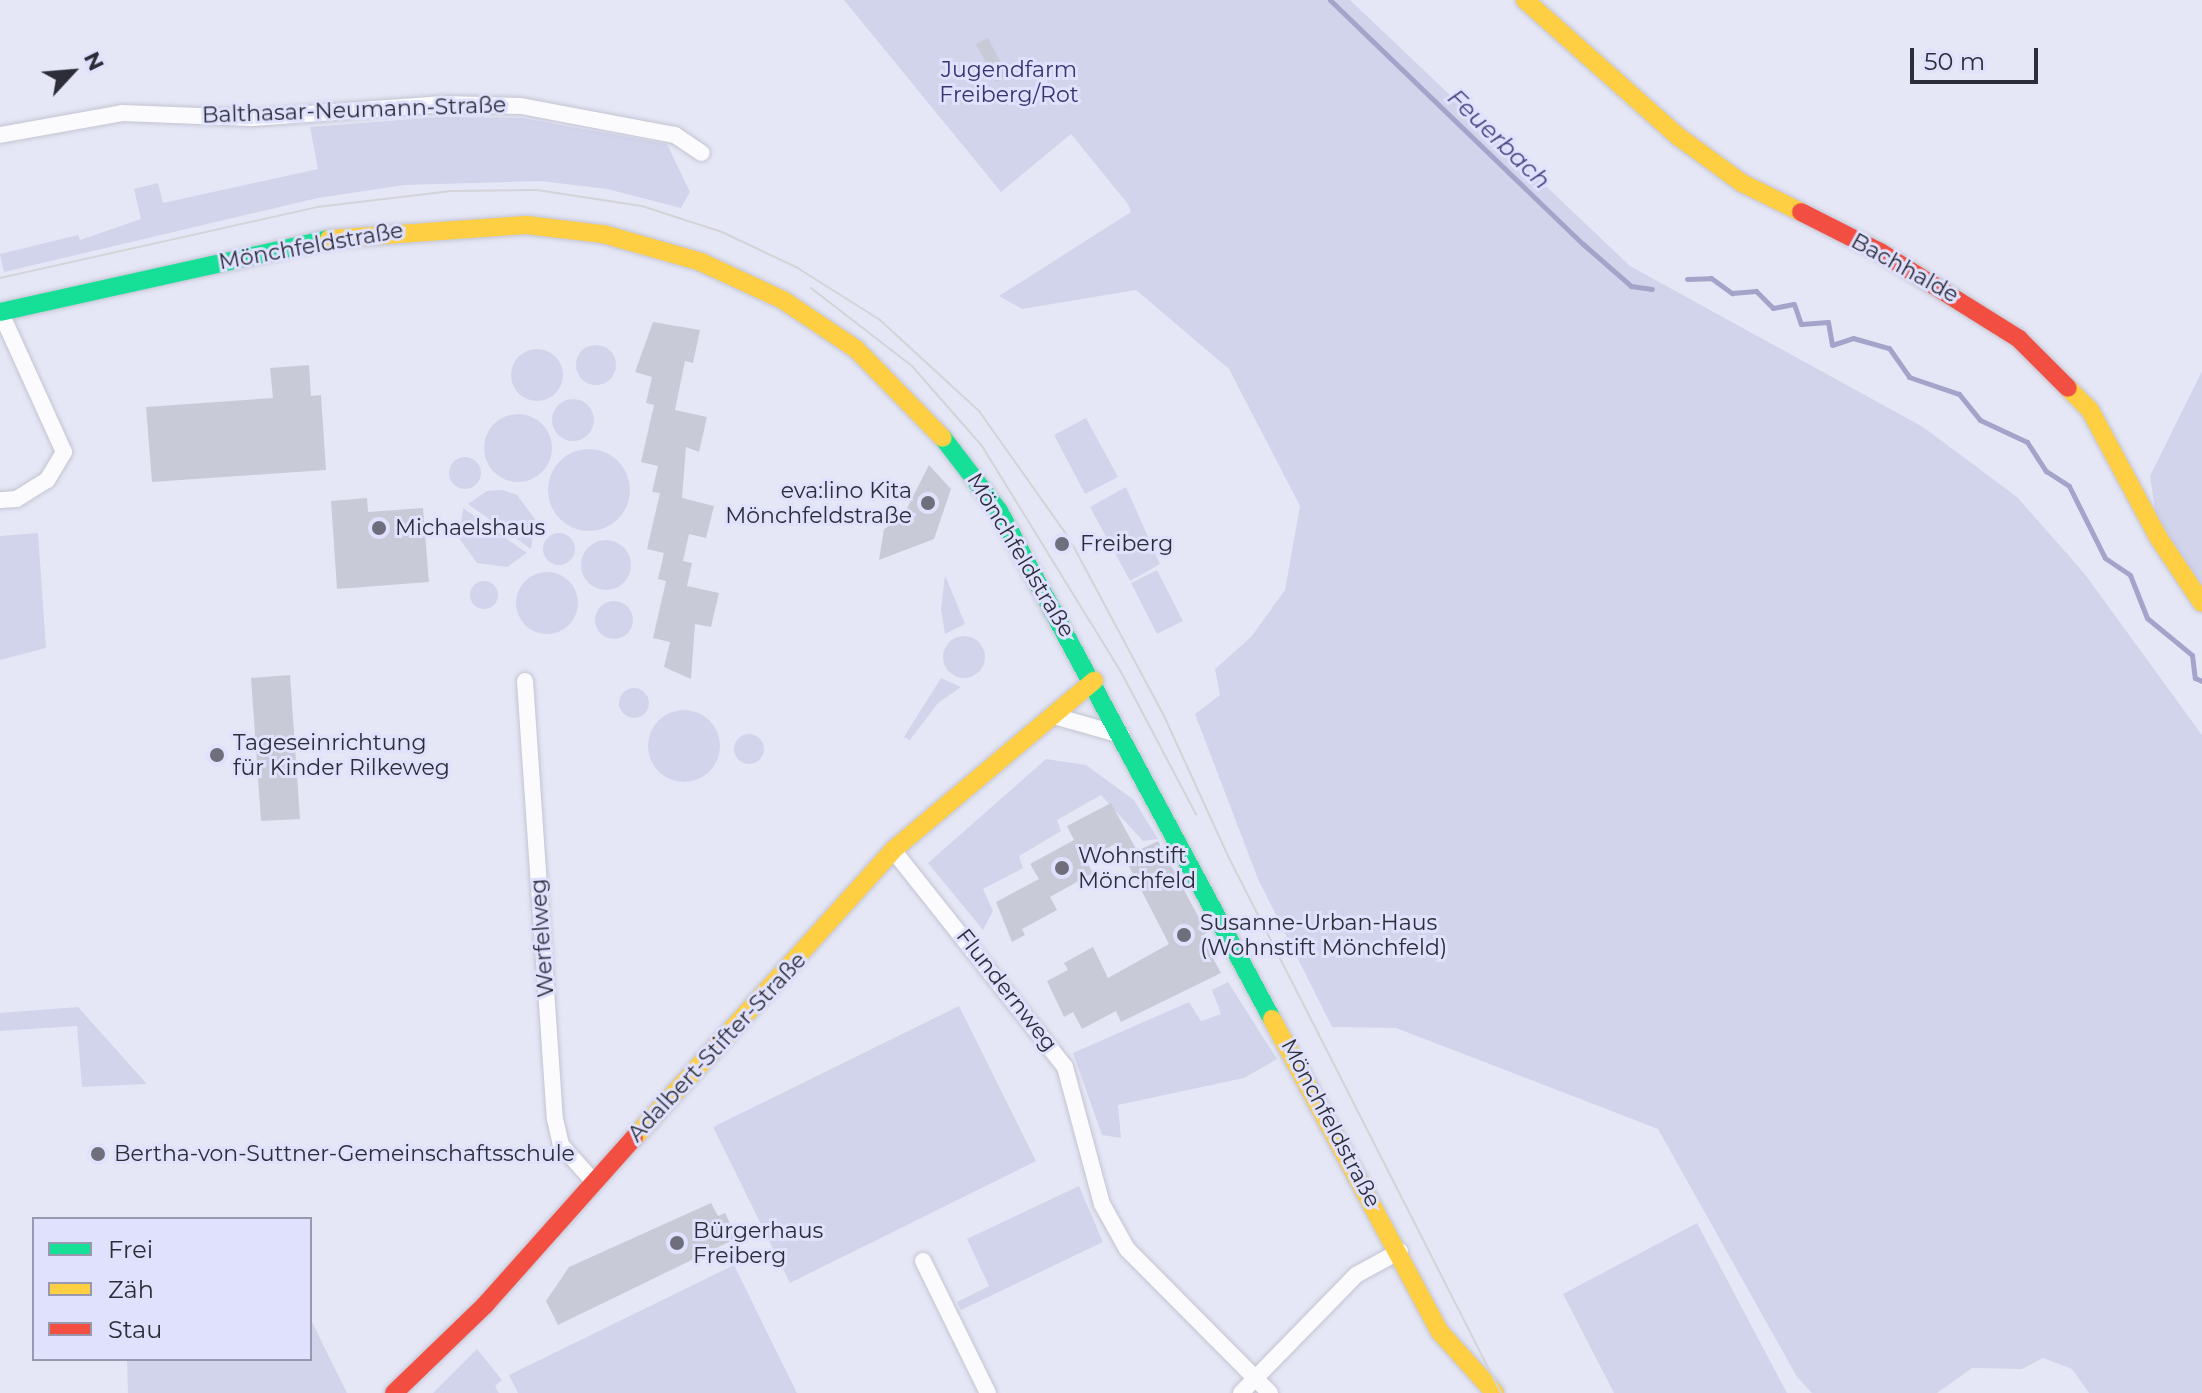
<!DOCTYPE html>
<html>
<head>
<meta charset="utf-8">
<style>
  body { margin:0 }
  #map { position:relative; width:2202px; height:1393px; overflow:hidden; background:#e6e7f6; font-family:Montserrat,sans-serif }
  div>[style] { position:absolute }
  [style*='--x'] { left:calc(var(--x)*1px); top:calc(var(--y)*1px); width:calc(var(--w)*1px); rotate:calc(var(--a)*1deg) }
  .green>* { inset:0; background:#d2d4ec }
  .round { border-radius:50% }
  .stream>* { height:5px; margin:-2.5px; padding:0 2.5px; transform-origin:2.5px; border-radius:2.5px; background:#a4a4cb }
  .building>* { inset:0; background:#c9cad8 }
  .roads { filter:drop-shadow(0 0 2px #c3c4d1) drop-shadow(0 0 2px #c3c4d1) }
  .street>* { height:16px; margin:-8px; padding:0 8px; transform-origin:8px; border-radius:8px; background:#fbfbfe }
  .fast>* { height:18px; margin:-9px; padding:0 9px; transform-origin:9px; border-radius:9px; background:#16e098 }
  .slow>* { height:18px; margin:-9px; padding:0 9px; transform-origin:9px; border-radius:9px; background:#ffcf43 }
  .jam>* { height:18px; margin:-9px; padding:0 9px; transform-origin:9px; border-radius:9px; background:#f24e42 }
  .tram>* { height:2px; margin:-1px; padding:0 1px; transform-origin:1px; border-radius:1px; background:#d3d3d8 }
  .dots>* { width:22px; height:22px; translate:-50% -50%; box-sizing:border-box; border:4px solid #dfe1fd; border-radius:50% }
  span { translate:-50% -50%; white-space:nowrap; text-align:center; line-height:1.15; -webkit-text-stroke:6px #dfe1fd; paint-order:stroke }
  .park-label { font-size:22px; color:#383370 }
  .street-label { font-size:22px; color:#2d2d3a }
  .poi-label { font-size:22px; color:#2d2d3a }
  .right { translate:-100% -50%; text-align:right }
  .left { translate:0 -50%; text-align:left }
  .water-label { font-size:24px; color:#464381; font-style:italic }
  .legend { position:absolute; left:32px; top:1217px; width:280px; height:144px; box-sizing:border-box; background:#dfe1fd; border:2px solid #9899af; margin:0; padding:10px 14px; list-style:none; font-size:24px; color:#2d2d3a }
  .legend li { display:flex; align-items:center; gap:16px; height:40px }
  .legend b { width:40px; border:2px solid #9899af }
  .north { position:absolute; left:32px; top:32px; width:80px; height:80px; -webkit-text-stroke:6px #dfe1fd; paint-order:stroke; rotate:64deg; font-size:22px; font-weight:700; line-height:32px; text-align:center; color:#2d2d3a }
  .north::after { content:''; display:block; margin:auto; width:28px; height:36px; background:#2d2d3a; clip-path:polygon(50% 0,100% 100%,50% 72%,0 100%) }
  .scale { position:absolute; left:1910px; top:48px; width:128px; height:36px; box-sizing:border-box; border:4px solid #2d2d3a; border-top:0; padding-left:10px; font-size:24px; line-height:28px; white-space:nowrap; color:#2d2d3a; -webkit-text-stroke:6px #dfe1fd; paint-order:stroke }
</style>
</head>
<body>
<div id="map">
  <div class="green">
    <i style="clip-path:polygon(844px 0,1350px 0,1630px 266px,1923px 427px,2017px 497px,2084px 573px,2202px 735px,2202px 1393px,2089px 1393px,2072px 1369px,2043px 1358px,2022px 1369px,1972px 1368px,1937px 1393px,1812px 1393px,1797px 1377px,1658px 1129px,1396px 1028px,1332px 1027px,1258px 879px,1195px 714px,1220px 695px,1215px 669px,1251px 637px,1285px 590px,1300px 506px,1229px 369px,1136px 290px,1022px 309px,999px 296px,1131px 212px,1128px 204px,1071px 134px,1001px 192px)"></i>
    <i style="clip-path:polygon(440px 117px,522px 118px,667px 144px,690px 192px,681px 208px,607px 189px,540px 181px,404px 185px,318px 198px,4px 272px,0 254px,78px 235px,80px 240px,141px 219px,134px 189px,158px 183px,163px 203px,318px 169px,310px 127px)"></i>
    <i class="round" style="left:576px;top:345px;width:40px;height:40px"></i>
    <i class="round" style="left:511px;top:349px;width:52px;height:52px"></i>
    <i style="clip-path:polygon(2202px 371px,2202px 587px,2157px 523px,2150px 476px)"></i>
    <i class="round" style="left:552px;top:399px;width:42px;height:42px"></i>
    <i class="round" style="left:484px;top:414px;width:68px;height:68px"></i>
    <i style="clip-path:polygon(1086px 418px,1118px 477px,1085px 494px,1054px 435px)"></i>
    <i class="round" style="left:548px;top:449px;width:82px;height:82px"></i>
    <i class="round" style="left:449px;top:457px;width:32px;height:32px"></i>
    <i style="clip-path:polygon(1126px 487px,1160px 564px,1130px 581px,1090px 507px)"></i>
    <i style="clip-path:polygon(503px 490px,517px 495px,535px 519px,531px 549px,468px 504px,487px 491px)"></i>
    <i style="clip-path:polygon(463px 508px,527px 553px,507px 567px,477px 563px,459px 538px)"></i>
    <i class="round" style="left:543px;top:533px;width:32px;height:32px"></i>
    <i style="clip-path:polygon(38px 533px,46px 648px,0 660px,0 536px)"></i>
    <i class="round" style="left:581px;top:540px;width:50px;height:50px"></i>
    <i style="clip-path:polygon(1157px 570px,1183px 621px,1157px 634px,1131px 583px)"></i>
    <i class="round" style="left:516px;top:572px;width:62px;height:62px"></i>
    <i style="clip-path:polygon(945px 575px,965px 624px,945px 634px,941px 609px)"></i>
    <i class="round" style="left:470px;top:581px;width:28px;height:28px"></i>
    <i class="round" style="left:595px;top:601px;width:38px;height:38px"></i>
    <i class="round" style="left:943px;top:636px;width:42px;height:42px"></i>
    <i style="clip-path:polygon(941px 678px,961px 687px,938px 703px,910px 740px,904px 737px)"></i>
    <i class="round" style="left:619px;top:688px;width:30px;height:30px"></i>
    <i class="round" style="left:648px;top:710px;width:72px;height:72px"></i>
    <i class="round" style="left:734px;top:734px;width:30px;height:30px"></i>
    <i style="clip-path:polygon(1046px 759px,1086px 765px,1134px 800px,1158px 839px,1143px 841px,1101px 795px,1057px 820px,1061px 831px,1019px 856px,1023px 868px,983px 889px,993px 911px,983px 930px,928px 863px)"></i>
    <i style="clip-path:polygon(1228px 982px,1277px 1059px,1244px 1078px,1118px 1105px,1121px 1138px,1102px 1135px,1073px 1053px,1189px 1002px,1201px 1021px,1221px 1014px,1212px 990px)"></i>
    <i style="clip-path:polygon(959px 1006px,1036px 1161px,790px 1283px,713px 1127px)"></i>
    <i style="clip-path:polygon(78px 1007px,147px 1084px,82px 1087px,77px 1026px,0 1031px,0 1013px)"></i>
    <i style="clip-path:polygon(1079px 1186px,1103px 1242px,961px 1310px,957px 1302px,989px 1286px,967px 1239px)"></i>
    <i style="clip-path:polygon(1697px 1223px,1787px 1393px,1614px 1393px,1563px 1294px)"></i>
    <i style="clip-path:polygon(734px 1265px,797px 1393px,518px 1393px,509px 1375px)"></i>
    <i style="clip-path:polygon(310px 1318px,347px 1393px,128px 1393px,127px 1359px,310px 1359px)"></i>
    <i style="clip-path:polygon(477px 1349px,502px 1380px,495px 1386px,499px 1393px,433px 1393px)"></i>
  </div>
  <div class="stream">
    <i style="--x:1330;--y:0;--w:351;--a:44"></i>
    <i style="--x:1583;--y:244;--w:64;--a:41.2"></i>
    <i style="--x:1631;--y:286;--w:21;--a:8"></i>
    <i style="--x:1687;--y:279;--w:24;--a:-2"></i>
    <i style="--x:1711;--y:278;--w:26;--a:36"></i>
    <i style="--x:1732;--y:293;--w:24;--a:-5"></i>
    <i style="--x:1756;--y:291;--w:24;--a:45"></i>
    <i style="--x:1773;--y:308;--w:21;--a:-11"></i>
    <i style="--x:1794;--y:304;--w:21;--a:71"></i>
    <i style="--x:1801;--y:324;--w:27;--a:-4"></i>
    <i style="--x:1828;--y:322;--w:23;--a:80"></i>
    <i style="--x:1832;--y:345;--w:22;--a:-18"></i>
    <i style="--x:1853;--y:338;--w:37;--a:16"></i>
    <i style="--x:1889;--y:348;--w:35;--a:55"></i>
    <i style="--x:1909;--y:377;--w:53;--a:18.8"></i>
    <i style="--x:1959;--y:394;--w:33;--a:51"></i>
    <i style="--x:1980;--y:420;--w:52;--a:25.1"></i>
    <i style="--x:2027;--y:442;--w:35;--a:57"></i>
    <i style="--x:2046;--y:471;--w:27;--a:33"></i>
    <i style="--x:2069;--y:486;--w:80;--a:63.4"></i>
    <i style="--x:2105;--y:558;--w:30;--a:34"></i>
    <i style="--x:2130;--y:575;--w:46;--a:68.4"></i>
    <i style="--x:2147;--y:618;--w:58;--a:39.4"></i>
    <i style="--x:2192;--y:655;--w:23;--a:83"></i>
    <i style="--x:2195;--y:678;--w:8;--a:23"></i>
  </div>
  <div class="building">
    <i style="clip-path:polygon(988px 38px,1008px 76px,996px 82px,976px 44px)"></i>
    <i style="clip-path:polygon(653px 322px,700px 330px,693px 363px,685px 361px,675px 410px,707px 417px,699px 452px,686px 447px,682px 498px,714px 506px,706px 538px,689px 534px,683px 561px,692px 563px,687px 586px,719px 593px,711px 627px,695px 624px,691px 679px,664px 667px,670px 642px,653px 638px,666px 581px,658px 579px,664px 553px,647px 549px,660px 493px,652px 492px,658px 466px,641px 462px,654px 405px,646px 403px,652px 377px,635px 372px)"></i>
    <i style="clip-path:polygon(309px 365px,311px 396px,321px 395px,326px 470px,152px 482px,146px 407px,273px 398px,270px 368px)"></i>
    <i style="clip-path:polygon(929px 465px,951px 489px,934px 539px,879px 560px,884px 529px,902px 518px)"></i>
    <i style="clip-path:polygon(367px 498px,368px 512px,423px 508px,429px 582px,337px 589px,331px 501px)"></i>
    <i style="clip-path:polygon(290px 675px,300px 819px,261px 821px,251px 678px)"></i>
    <i style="clip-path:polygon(1111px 803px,1137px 851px,1158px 841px,1207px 933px,1201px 936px,1221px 973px,1121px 1022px,1116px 1011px,1082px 1029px,1073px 1012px,1064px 1017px,1047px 981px,1068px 970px,1064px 963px,1093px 947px,1108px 978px,1169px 944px,1117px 843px,1086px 860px,1093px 873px,1050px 897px,1057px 910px,1022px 929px,1025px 935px,1012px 942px,996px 902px,1039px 879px,1030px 864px,1074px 840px,1067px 826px)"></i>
    <i style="clip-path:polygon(711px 1203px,718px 1216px,725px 1213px,737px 1238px,558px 1325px,546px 1301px,569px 1267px)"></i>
  </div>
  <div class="roads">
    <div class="street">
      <i style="--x:0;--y:135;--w:124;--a:-10.2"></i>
      <i style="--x:122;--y:113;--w:130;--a:2.2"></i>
      <i style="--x:252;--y:118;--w:192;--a:-4.2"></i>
      <i style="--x:443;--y:104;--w:78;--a:1.5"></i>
      <i style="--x:521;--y:106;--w:157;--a:10.7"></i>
      <i style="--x:675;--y:135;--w:32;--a:34"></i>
      <i style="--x:0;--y:311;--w:155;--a:65.6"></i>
      <i style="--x:64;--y:452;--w:33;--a:121"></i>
      <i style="--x:47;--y:480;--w:36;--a:148"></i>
      <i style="--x:16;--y:499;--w:16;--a:176"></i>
      <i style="--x:525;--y:681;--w:439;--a:86.1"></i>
      <i style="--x:555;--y:1119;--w:27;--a:77"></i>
      <i style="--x:561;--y:1145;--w:50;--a:48.3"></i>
      <i style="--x:1054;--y:716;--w:70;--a:15.8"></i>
      <i style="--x:893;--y:850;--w:277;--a:51.6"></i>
      <i style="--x:1065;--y:1067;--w:142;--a:74.9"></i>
      <i style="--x:1102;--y:1204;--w:51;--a:60.9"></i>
      <i style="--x:1127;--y:1249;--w:203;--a:45.2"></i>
      <i style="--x:923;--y:1261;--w:147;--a:63.8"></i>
      <i style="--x:1241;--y:1393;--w:165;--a:-45.7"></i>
      <i style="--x:1356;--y:1275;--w:50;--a:-28.6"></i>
    </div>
    <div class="fast">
      <i style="--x:0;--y:312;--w:337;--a:-12.5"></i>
      <i style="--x:943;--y:438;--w:92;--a:52.5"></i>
      <i style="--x:999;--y:511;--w:577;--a:61.75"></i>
    </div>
    <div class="slow">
      <i style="--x:1525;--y:0;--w:206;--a:41.7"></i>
      <i style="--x:1679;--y:137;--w:78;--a:36.1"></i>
      <i style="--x:1742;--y:183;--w:66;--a:26.2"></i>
      <i style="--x:329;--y:239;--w:197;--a:-4.1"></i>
      <i style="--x:526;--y:225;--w:78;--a:6.7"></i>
      <i style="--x:603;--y:234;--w:102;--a:15.9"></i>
      <i style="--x:701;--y:262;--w:90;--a:24.9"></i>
      <i style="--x:783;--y:300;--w:88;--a:33.9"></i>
      <i style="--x:856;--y:349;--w:124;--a:45.7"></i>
      <i style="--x:2068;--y:388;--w:31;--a:45"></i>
      <i style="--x:2090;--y:410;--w:144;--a:61.8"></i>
      <i style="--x:2158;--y:537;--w:79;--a:56.3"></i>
      <i style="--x:1272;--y:1019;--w:355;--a:61.8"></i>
      <i style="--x:1440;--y:1332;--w:82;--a:48"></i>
      <i style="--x:634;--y:1138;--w:387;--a:-48"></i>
      <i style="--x:893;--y:850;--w:263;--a:-40.1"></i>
    </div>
    <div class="jam">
      <i style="--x:1801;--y:212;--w:89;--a:26.9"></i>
      <i style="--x:1880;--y:252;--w:164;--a:32"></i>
      <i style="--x:2019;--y:339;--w:69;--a:45"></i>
      <i style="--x:394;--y:1393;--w:127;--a:-44"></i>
      <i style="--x:485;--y:1305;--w:224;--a:-48.3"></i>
    </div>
  </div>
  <div class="tram">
    <i style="--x:0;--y:278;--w:325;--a:-12.6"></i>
    <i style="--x:317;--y:207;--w:135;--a:-6.8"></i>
    <i style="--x:451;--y:191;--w:86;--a:-0.7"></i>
    <i style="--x:537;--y:190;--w:106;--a:8.7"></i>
    <i style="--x:642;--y:206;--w:84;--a:18"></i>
    <i style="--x:722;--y:232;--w:82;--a:25.3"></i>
    <i style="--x:796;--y:267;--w:99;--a:32.2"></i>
    <i style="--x:880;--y:320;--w:134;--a:42.6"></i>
    <i style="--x:979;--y:411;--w:156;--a:54.7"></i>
    <i style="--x:1069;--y:538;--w:202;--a:61.9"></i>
    <i style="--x:1164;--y:716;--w:156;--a:65.4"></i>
    <i style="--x:1229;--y:858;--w:600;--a:63.05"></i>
    <i style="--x:811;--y:288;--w:128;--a:37.7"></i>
    <i style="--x:912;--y:366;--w:106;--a:48.8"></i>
    <i style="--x:982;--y:446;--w:265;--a:58.4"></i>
    <i style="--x:1121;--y:672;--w:161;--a:62.2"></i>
  </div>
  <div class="dots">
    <i style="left:928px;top:503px;background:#6e6e7c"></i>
    <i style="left:379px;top:528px;background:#6e6e7c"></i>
    <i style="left:1062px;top:544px;background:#6e6e7c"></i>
    <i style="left:217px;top:755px;background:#6e6e7c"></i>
    <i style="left:1062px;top:868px;background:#6e6e7c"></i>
    <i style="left:1184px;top:935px;background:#6e6e7c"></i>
    <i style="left:98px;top:1154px;background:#6e6e7c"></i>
    <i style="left:677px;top:1243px;background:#6e6e7c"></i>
  </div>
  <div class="park-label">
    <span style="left:1009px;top:82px">Jugendfarm<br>Freiberg/Rot</span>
  </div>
  <div class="street-label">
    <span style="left:354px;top:110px;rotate:-2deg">Balthasar-Neumann-Straße</span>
    <span style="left:311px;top:246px;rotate:-10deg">Mönchfeldstraße</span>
    <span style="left:1905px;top:268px;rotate:29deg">Bachhalde</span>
    <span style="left:1021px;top:555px;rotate:59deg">Mönchfeldstraße</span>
    <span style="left:542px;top:938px;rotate:-94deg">Werfelweg</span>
    <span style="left:1007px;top:990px;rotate:52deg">Flundernweg</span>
    <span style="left:717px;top:1047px;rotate:-47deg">Adalbert-Stifter-Straße</span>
    <span style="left:1331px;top:1123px;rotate:62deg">Mönchfeldstraße</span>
  </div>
  <div class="poi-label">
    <span class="right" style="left:912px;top:503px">eva:lino Kita<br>Mönchfeldstraße</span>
    <span class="left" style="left:395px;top:528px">Michaelshaus</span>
    <span class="left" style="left:1080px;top:544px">Freiberg</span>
    <span class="left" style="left:233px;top:755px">Tageseinrichtung<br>für Kinder Rilkeweg</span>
    <span class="left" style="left:1078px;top:868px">Wohnstift<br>Mönchfeld</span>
    <span class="left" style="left:1200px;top:935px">Susanne-Urban-Haus<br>(Wohnstift Mönchfeld)</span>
    <span class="left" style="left:114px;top:1154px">Bertha-von-Suttner-Gemeinschaftsschule</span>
    <span class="left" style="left:693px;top:1243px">Bürgerhaus<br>Freiberg</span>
  </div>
  <div class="water-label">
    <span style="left:1499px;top:139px;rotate:44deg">Feuerbach</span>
  </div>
  <ul class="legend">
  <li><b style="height:10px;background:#16e098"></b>Frei</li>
  <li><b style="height:10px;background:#ffcf43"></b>Zäh</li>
  <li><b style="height:10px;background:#f24e42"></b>Stau</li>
  </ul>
  <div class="north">N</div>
  <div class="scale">50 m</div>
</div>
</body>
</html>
